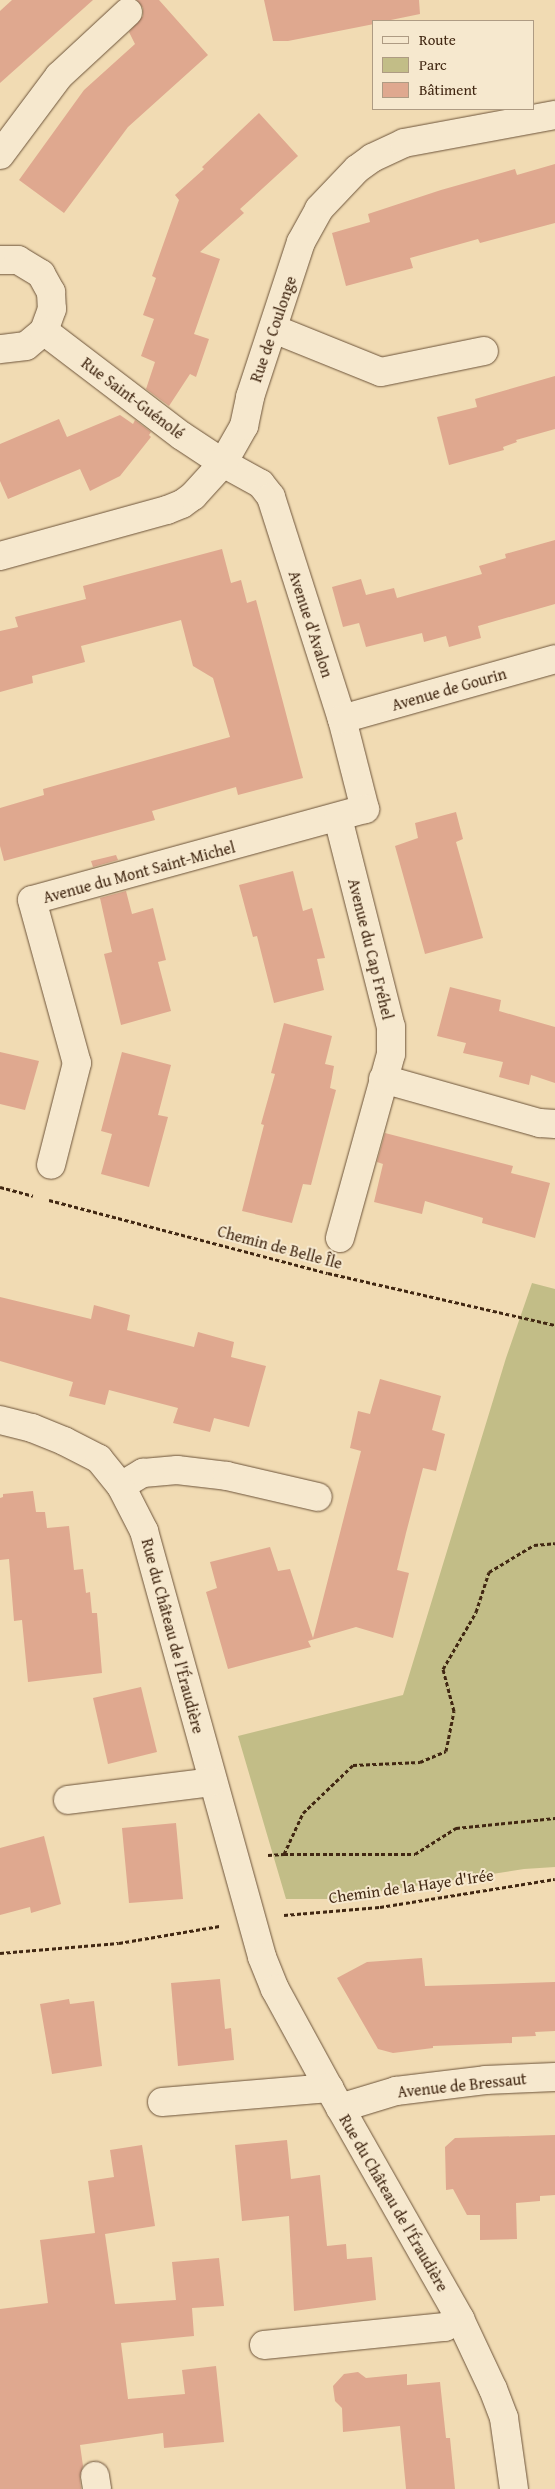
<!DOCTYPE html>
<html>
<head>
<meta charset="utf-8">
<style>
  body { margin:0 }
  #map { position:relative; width:555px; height:2489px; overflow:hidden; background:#f1dbb3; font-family:"Gentium Book Plus",serif }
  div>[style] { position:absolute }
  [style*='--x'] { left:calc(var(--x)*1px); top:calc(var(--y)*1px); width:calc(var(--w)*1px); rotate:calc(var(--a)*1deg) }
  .green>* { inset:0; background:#c2bd87 }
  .building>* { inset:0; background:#dfa88f }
  .path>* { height:3px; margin-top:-1.5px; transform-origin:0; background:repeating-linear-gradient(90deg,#412712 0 4px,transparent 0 6.5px) }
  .roads { filter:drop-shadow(0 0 1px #6d543a) drop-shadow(0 0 1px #6d543a) }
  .minor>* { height:28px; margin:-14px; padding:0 14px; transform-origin:14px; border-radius:14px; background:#f6e8ce }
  span { translate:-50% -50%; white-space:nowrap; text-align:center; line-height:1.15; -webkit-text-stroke:4px #f6e8ce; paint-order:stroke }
  .street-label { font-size:16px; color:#412712 }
  .legend { position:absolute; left:372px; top:20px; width:162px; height:90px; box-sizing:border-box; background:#f6e8ce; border:1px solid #ae9b83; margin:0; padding:6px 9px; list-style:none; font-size:15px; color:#412712 }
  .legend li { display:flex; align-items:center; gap:10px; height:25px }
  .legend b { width:25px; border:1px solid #ae9b83 }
</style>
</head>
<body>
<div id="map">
  <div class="green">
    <i style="clip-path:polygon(532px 1283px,555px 1289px,555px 1867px,524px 1869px,331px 1899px,286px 1899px,238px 1736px,403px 1695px,506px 1358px)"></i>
  </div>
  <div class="building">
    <i style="clip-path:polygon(12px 0,93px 0,0 83px,0 11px)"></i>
    <i style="clip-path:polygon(137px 0,159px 0,208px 55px,128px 127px,64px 213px,19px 180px,84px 90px,135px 44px,129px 32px,143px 16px,143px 8px)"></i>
    <i style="clip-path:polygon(264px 0,419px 0,420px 14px,386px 21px,374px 21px,374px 24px,288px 41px,273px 41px)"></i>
    <i style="clip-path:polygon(259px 113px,298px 156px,240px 209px,244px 213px,200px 252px,220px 259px,194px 334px,209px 339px,196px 377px,190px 374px,169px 406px,146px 389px,155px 362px,141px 356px,154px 319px,143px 315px,156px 278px,152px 276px,179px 200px,175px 195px,204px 169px,202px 167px)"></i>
    <i style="clip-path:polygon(555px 164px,555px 223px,480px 243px,478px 239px,410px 258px,413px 268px,346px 286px,332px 233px,370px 222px,368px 214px,441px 190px,515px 169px,517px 175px)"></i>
    <i style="clip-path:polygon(555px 376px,555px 429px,516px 440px,517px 442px,503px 447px,504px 450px,449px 465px,437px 417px,477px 407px,475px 399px)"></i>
    <i style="clip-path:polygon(120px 415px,133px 424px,135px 420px,151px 432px,149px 435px,151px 437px,120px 476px,90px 491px,80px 469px,8px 499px,0 481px,0 444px,59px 419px,67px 437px)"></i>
    <i style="clip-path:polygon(555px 540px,555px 604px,478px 626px,481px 638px,449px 647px,446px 636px,424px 642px,422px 633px,366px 647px,359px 623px,343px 627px,332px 587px,361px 579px,366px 595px,394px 588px,397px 598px,482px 574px,479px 566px,506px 558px,505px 554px)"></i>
    <i style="clip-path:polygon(222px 549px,231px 583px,241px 580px,247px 603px,256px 600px,303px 778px,238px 795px,236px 787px,152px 811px,155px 820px,4px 861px,0 846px,0 808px,44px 795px,43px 789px,230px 737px,213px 678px,193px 666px,181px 620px,81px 646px,85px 662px,32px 676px,33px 683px,0 692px,0 631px,18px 627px,15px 617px,86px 599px,83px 586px)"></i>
    <i style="clip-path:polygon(456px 812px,463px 839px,456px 842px,483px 938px,425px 954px,395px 846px,418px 838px,415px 823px)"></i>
    <i style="clip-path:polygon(116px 855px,118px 860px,93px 867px,91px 861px)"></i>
    <i style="clip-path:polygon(293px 871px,303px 911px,312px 908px,325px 958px,317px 959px,324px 990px,274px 1003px,257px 936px,253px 937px,239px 885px)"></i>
    <i style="clip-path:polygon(126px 891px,132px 914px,153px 908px,166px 960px,158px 962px,171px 1011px,121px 1025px,104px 954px,112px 952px,100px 898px)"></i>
    <i style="clip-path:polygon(450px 987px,501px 1000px,499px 1011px,555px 1027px,555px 1083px,531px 1075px,529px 1085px,499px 1077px,503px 1062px,463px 1053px,466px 1043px,437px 1036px)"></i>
    <i style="clip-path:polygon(284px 1023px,332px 1036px,325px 1064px,334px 1066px,330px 1088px,336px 1090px,311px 1185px,303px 1184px,292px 1223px,242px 1211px,264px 1125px,261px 1124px,275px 1074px,271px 1073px)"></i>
    <i style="clip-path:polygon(0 1052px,39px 1061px,25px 1110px,0 1104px)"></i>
    <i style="clip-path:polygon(122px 1052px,171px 1065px,158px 1115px,168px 1117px,149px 1187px,101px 1174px,112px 1134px,101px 1131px)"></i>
    <i style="clip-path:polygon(385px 1133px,513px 1166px,511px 1173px,550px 1183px,535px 1238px,482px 1223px,483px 1218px,425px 1201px,422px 1214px,374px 1202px,383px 1164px,377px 1162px)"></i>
    <i style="clip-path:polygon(0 1297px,91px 1319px,94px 1305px,130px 1315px,127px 1330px,194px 1347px,198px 1332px,234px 1342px,231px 1357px,266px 1366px,249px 1427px,214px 1418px,210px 1432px,173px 1423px,178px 1408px,109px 1390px,105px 1405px,69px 1396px,73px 1382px,0 1361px)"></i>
    <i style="clip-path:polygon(380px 1379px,441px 1396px,432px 1430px,445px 1434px,436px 1471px,423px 1468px,406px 1533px,397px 1570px,409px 1573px,393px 1638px,356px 1627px,308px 1641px,311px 1647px,228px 1669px,206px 1592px,217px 1588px,210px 1562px,270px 1547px,278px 1571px,290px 1569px,313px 1638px,361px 1451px,350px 1448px,358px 1411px,370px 1414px)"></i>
    <i style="clip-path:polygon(33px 1491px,36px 1512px,45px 1512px,47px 1528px,69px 1526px,74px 1570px,83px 1569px,86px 1593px,90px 1592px,92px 1613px,97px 1613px,102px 1673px,28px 1682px,22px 1620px,14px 1621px,9px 1559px,0 1560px,0 1498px,3px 1497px,3px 1494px)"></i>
    <i style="clip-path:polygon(141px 1687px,157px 1752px,108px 1764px,93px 1698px)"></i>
    <i style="clip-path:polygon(176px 1823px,183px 1899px,129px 1903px,122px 1828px)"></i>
    <i style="clip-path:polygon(44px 1836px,61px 1904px,31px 1913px,30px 1907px,0 1915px,0 1848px)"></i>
    <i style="clip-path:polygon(422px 1958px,425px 1986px,555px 1982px,555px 2031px,535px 2032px,536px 2036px,512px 2037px,512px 2043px,433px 2046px,433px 2048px,393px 2053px,378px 2049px,337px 1978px,367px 1962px)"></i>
    <i style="clip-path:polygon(220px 1979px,225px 2029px,231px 2028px,234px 2060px,178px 2066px,171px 1983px)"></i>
    <i style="clip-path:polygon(69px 1999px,70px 2004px,94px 2001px,102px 2066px,52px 2074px,40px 2004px)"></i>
    <i style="clip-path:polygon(555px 2135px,555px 2195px,540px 2196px,540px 2201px,516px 2203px,517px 2239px,480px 2240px,480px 2215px,467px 2215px,453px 2189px,446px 2190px,445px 2147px,455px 2138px)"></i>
    <i style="clip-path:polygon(287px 2140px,291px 2179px,320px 2175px,327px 2246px,346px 2244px,347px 2259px,372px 2257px,376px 2300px,294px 2311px,289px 2216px,242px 2221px,235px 2145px)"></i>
    <i style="clip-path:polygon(142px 2145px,155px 2226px,105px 2234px,115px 2304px,176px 2300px,172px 2262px,219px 2258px,224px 2306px,192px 2308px,194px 2336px,121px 2343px,128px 2399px,185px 2394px,182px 2370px,216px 2366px,224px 2442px,164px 2448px,163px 2433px,80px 2445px,83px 2466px,80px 2478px,81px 2489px,0 2489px,0 2309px,48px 2303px,40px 2240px,95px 2233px,88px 2181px,114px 2177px,110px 2150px)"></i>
    <i style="clip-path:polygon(358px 2372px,366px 2378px,407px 2374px,407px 2385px,440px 2382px,446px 2438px,450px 2438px,455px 2489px,406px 2489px,400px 2426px,343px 2432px,342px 2408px,335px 2401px,333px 2386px,344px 2374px)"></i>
  </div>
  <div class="path">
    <i style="--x:0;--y:1187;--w:34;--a:15"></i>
    <i style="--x:49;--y:1200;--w:288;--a:14.7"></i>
    <i style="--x:328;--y:1273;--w:233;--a:12.9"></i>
    <i style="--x:284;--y:1854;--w:131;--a:0"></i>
    <i style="--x:415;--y:1854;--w:49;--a:-32.4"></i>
    <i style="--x:456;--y:1828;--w:100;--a:-5.8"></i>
    <i style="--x:268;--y:1855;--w:16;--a:-4"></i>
    <i style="--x:284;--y:1854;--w:45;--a:-65.1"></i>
    <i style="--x:303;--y:1813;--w:69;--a:-43.8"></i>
    <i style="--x:353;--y:1765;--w:67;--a:-2.6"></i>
    <i style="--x:420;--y:1762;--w:28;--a:-23"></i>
    <i style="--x:446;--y:1751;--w:41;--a:-78.7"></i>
    <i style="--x:454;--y:1711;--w:43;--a:-104.7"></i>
    <i style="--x:443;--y:1669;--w:66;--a:-59.9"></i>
    <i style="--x:476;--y:1612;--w:42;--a:-72"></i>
    <i style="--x:489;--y:1572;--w:52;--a:-31"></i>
    <i style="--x:534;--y:1545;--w:21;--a:-5"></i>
    <i style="--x:284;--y:1915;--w:96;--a:-4.8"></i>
    <i style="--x:380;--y:1907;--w:177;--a:-9.1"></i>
    <i style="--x:0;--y:1953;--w:119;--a:-4.8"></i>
    <i style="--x:119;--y:1943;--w:102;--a:-9.6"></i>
  </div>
  <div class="roads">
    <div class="minor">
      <i style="--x:0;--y:155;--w:99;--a:-53.2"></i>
      <i style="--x:59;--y:76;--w:94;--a:-42.8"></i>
      <i style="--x:0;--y:260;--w:18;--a:0"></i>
      <i style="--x:18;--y:260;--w:27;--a:31"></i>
      <i style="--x:41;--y:274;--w:21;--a:61"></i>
      <i style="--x:51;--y:292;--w:17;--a:87"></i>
      <i style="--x:52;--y:309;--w:23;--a:110"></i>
      <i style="--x:44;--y:331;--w:23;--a:140"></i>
      <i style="--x:26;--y:346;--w:26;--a:173"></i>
      <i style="--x:274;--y:329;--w:115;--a:21.9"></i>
      <i style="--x:381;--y:372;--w:105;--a:-11.5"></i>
      <i style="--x:44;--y:331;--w:173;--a:37.3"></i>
      <i style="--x:182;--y:436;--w:49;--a:33.4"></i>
      <i style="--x:223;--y:463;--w:43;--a:28.9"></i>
      <i style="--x:261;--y:484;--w:16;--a:52"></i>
      <i style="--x:271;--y:497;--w:233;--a:72.3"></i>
      <i style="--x:342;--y:719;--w:93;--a:75.7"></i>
      <i style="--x:365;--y:809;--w:345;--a:164.7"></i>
      <i style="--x:32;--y:900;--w:169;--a:74.6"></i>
      <i style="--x:77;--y:1063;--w:105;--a:104.3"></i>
      <i style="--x:0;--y:556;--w:173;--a:-15.4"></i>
      <i style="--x:167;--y:510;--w:16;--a:-22"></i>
      <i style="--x:182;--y:504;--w:14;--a:-36"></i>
      <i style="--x:193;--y:496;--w:45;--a:-47.7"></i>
      <i style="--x:223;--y:463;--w:43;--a:-60.4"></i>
      <i style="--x:244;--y:426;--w:30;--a:-78"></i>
      <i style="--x:250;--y:397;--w:163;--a:-71.8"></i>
      <i style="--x:301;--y:242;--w:38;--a:-61"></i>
      <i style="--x:319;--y:209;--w:55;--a:-46.5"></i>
      <i style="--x:357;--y:169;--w:19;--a:-36"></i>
      <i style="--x:372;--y:158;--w:35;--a:-25"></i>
      <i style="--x:404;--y:143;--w:154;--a:-10.5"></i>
      <i style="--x:342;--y:719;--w:221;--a:-15.7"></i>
      <i style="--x:338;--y:818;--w:216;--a:75.8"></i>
      <i style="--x:391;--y:1027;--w:27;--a:90"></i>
      <i style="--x:391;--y:1054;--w:191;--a:105.5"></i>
      <i style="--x:383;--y:1079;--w:163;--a:15.7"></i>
      <i style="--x:540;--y:1123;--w:15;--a:4"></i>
      <i style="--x:0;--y:1420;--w:33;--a:14"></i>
      <i style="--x:32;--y:1428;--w:35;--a:22"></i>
      <i style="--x:64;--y:1441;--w:39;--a:27"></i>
      <i style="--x:99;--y:1459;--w:35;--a:51"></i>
      <i style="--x:121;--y:1486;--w:51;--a:62.9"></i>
      <i style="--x:144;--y:1531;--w:442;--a:74.5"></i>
      <i style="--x:262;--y:1957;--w:35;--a:68"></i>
      <i style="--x:275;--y:1989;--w:113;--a:61.4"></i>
      <i style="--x:329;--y:2088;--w:266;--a:60.4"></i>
      <i style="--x:460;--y:2319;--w:77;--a:64.8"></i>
      <i style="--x:493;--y:2389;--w:31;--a:69"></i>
      <i style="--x:504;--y:2418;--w:72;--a:82"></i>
      <i style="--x:121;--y:1486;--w:26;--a:-31"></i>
      <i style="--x:143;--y:1473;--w:34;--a:-5"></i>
      <i style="--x:177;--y:1470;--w:50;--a:6.8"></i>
      <i style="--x:227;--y:1476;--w:93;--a:13"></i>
      <i style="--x:68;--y:1800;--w:145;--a:-7.1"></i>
      <i style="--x:162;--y:2102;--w:168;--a:-4.8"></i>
      <i style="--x:340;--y:2108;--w:59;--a:-16.9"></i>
      <i style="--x:396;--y:2091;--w:90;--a:-7"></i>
      <i style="--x:485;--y:2080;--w:70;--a:-2.5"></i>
      <i style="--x:264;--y:2345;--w:182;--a:-5.7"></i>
      <i style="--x:445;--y:2327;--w:17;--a:-28"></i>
      <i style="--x:95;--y:2476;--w:13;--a:81"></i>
    </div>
  </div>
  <div class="street-label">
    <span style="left:273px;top:329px;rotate:-71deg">Rue de Coulonge</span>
    <span style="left:133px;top:398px;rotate:37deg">Rue Saint-Guénolé</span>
    <span style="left:311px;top:624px;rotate:72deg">Avenue d'Avalon</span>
    <span style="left:449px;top:689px;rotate:-16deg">Avenue de Gourin</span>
    <span style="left:139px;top:872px;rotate:-15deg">Avenue du Mont Saint-Michel</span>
    <span style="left:371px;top:949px;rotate:76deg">Avenue du Cap Fréhel</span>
    <span style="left:280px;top:1247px;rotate:15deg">Chemin de Belle Île</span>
    <span style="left:173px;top:1636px;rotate:75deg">Rue du Château de l'Éraudière</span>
    <span style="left:411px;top:1886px;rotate:-8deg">Chemin de la Haye d'Irée</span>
    <span style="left:462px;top:2085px;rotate:-6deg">Avenue de Bressaut</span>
    <span style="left:394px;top:2203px;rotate:60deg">Rue du Château de l'Éraudière</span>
  </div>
  <ul class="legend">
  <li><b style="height:6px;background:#f6e8ce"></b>Route</li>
  <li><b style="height:14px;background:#c2bd87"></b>Parc</li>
  <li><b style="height:14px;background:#dfa88f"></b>Bâtiment</li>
  </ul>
</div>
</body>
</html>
